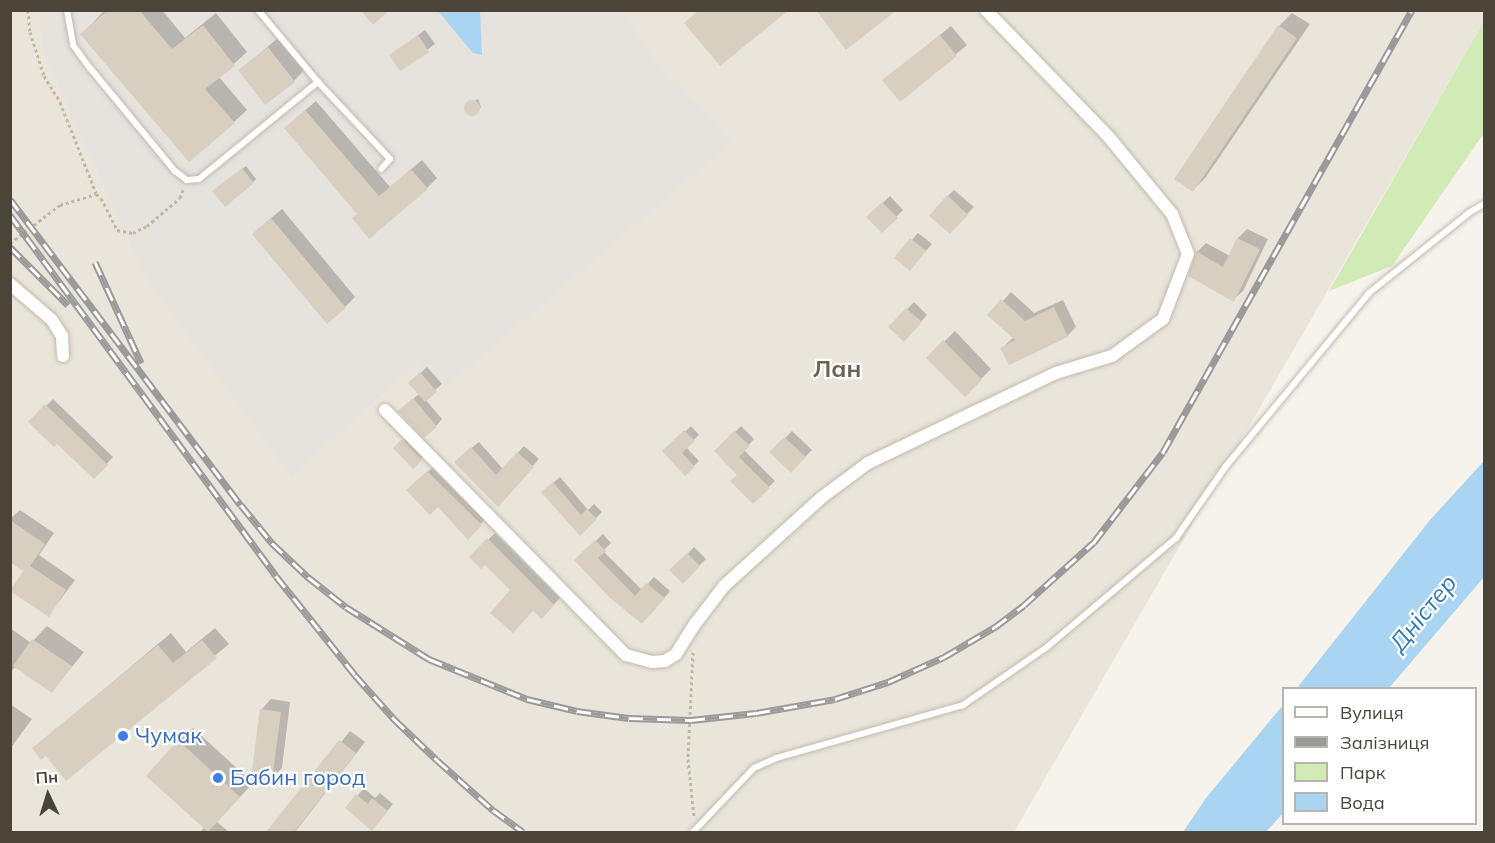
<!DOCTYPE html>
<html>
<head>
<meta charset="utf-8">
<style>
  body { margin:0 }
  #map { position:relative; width:1495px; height:843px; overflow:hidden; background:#f6f3ec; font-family:Mulish,sans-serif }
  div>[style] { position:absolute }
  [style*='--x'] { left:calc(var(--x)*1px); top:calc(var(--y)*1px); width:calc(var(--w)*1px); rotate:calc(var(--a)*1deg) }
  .residential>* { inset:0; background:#eae5da }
  .industrial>* { inset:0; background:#e6e2dd }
  .green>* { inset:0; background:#d2eab5 }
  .water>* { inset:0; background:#a9d4f2 }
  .shadow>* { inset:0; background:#0003 }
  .building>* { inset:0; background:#d8cfc1 }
  .round { border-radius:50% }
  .path>* { height:3px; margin-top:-1.5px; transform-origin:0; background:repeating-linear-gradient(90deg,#c4b79f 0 3px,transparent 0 6px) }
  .roads { filter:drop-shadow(0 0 2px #c2bbae) drop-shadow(0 0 2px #c2bbae) }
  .lane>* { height:6px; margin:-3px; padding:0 3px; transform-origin:3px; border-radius:3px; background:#fff }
  .street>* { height:12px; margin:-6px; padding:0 6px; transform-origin:6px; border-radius:6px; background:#fff }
  .rail>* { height:7px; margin-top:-3.5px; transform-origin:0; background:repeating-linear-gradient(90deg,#fff 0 14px,#9a9a9a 0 28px); box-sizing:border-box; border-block:2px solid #9a9a9a }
  .dots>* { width:16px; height:16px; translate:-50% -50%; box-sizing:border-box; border:3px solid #fff; border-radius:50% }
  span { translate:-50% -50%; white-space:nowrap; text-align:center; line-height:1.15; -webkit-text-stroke:4.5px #fff; paint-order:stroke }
  .shop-label { font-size:22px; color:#366cbe }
  .left { translate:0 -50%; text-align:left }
  .neighbourhood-label { font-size:24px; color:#6e6250; font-weight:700 }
  .water-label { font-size:24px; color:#2e7ab2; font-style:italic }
  .frame { position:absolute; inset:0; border:12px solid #4b4439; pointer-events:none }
  .legend { position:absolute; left:1282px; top:687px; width:195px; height:138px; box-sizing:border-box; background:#fff; border:2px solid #b7b4b0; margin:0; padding:8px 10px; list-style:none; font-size:18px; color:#4b4439 }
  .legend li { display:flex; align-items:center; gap:12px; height:30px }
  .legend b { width:30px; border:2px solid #b7b4b0 }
  .north { position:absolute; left:18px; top:765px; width:60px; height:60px; -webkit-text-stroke:4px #fff; paint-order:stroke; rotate:356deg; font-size:16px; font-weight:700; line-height:24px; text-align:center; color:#4b4439 }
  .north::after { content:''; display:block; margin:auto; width:21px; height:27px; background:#4b4439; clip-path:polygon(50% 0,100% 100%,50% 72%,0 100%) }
</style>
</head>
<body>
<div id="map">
  <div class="residential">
    <i style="clip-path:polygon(1484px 10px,1484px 21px,1014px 832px,11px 832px,10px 11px)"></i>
  </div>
  <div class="industrial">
    <i style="clip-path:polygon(38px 11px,621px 11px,670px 81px,678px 82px,732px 142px,443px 389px,418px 363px,291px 476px,144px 275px,44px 53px)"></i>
  </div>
  <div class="green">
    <i style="clip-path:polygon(1484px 21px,1484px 133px,1392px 266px,1329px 291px)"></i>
  </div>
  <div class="water">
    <i style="clip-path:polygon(438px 11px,480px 11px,482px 55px,473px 53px)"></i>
    <i style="clip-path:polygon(1484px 461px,1484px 577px,1389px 688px,1297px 688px,1430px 520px)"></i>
    <i style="clip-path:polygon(1283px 705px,1283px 813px,1266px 832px,1183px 832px,1206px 798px)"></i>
  </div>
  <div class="shadow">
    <i style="clip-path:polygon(105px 10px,162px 10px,185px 38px,216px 13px,247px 52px,219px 77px,247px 110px,234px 122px,82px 34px)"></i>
    <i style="clip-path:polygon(1292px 13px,1310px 24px,1206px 177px,1193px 190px,1279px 26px)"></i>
    <i style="clip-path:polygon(951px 26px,967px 45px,900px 100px,884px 80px)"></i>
    <i style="clip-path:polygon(425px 30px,435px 44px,401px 69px,391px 55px)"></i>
    <i style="clip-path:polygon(278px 38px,304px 70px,294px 81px,240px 70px)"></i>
    <i style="clip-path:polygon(478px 99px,481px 107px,476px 113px,469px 113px,466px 105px)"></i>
    <i style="clip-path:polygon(316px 101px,390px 187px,422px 160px,437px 178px,427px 188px,359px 214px,296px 118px)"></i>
    <i style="clip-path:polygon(246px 166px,256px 179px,253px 182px,216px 189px)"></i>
    <i style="clip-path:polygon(954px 190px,974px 207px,950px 232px,948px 196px)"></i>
    <i style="clip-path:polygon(890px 196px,903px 210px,882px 231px,868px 217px)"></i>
    <i style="clip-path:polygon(282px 209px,355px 297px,345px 307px,264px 224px)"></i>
    <i style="clip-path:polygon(1247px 229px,1268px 239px,1243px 291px,1233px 300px,1197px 252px,1206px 243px,1230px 256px,1238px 238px)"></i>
    <i style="clip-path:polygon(918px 233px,932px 244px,916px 262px,896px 258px)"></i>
    <i style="clip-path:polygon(1011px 292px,1034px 313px,1063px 300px,1076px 327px,1067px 336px,1002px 348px,1014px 337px,990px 315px)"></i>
    <i style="clip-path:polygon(914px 302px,927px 315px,904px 340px,890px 327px)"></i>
    <i style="clip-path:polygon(955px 331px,991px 369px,965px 395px,928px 358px)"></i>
    <i style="clip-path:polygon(427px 367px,442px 384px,425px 399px,442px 419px,436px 426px,407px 404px,419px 394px,416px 377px)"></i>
    <i style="clip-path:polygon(53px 399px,113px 457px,94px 477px,57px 442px,30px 422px)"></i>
    <i style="clip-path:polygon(691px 426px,699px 435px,686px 447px,699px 461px,685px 474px,664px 451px)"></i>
    <i style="clip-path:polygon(741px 426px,754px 439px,744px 450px,775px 481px,753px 502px,739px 475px,716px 451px)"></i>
    <i style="clip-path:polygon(792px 431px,812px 450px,791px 471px,772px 452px)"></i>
    <i style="clip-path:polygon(410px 434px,428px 452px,413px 467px,395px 448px)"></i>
    <i style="clip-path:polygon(479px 442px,503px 469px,524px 446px,539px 459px,504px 498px,463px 455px)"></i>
    <i style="clip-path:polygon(435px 465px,487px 517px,474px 531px,438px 504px,409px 490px)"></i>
    <i style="clip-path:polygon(560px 477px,588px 510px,594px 504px,602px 512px,580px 534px,549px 486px)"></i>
    <i style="clip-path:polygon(20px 510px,54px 533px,39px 555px,75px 580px,49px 615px,25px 571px,10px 560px,10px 519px)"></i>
    <i style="clip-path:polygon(495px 533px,560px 598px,542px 617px,485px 563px,471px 557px)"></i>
    <i style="clip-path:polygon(603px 534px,611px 543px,603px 551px,642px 590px,654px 577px,670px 591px,649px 616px,576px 560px)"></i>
    <i style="clip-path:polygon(694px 547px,706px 559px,683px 582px,672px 570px)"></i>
    <i style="clip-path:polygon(47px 626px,84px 652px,52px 691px,16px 666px,10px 673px,10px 628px,31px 643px)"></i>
    <i style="clip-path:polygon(215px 628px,229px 644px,66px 779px,46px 754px,34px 748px,171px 633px,186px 652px)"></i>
    <i style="clip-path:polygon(271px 699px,290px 702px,282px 768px,272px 778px,261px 710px)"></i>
    <i style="clip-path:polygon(10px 704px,32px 719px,10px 749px)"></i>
    <i style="clip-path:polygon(193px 728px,253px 783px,217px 822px,229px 832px,200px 832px,205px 827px,179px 741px)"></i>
    <i style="clip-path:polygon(350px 731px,365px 742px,295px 832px,270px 830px)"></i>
    <i style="clip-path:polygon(364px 788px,375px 798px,380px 793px,393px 804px,378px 822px,347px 808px)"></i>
  </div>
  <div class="building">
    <i style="clip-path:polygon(108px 10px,139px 10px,172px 49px,203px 25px,235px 66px,205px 89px,235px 123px,189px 162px,80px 34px)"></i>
    <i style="clip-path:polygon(360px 10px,390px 10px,373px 25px)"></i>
    <i style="clip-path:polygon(699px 10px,789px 10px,720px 66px,684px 23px)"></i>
    <i style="clip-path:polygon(816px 10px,897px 10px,846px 50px)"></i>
    <i style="clip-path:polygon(1278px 25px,1297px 38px,1193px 192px,1174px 179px)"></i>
    <i style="clip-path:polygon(418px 35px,429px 52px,400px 71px,389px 55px)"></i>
    <i style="clip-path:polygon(940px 35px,957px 56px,900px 102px,882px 80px)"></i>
    <i style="clip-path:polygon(268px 47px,295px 82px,265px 105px,238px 70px)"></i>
    <i class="round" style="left:464px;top:100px;width:16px;height:16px"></i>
    <i style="clip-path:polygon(305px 110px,379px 196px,411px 169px,428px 189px,369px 239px,352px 218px,357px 214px,284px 128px)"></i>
    <i style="clip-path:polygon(242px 168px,254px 183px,225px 207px,212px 191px)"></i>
    <i style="clip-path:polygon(947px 195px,968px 215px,950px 234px,929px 216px)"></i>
    <i style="clip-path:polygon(882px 202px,898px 218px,882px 233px,866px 217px)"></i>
    <i style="clip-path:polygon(271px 218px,346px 308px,327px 324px,252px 234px)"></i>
    <i style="clip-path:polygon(910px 238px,926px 251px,910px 271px,894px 258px)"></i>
    <i style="clip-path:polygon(1237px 238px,1260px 249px,1234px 302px,1188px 276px,1196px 251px,1223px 267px)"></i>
    <i style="clip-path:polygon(1001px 299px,1025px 321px,1054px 307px,1068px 337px,1009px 365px,1000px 348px,1015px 340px,987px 315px)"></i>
    <i style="clip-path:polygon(906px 308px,922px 322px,904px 342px,888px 327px)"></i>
    <i style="clip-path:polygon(943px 340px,982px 380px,965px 397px,926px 358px)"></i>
    <i style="clip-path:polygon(420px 372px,437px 392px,425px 402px,408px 383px)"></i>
    <i style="clip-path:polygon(413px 398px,437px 427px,424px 438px,398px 411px)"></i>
    <i style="clip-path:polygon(45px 404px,108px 465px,94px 479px,57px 444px,54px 447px,28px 422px)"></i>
    <i style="clip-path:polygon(684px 430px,695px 441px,682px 453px,695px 467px,685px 476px,662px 451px)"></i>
    <i style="clip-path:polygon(734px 431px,750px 446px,739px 457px,770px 488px,753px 504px,730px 481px,737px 475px,714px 451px)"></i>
    <i style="clip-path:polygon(784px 437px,806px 457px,791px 473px,769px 452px)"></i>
    <i style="clip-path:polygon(402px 439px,422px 460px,413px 469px,393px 448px)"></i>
    <i style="clip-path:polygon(471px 447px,496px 475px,517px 452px,534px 467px,498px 507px,454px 462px)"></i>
    <i style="clip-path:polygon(427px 471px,482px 525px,468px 540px,438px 507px,430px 515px,406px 490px)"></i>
    <i style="clip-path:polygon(553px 482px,581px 515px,587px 509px,597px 519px,580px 536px,541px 492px)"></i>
    <i style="clip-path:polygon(10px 520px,45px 544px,30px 566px,66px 590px,49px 617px,10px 591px,23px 571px,10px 562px)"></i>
    <i style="clip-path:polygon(487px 538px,554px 605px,542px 619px,533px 611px,513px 633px,490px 613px,510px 590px,485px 565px,481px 569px,469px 557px)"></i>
    <i style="clip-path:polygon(595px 540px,606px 551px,598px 558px,635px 596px,646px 583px,665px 598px,642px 624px,609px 597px,574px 560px)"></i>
    <i style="clip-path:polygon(687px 553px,700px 566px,683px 584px,669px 570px)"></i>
    <i style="clip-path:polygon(32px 639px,72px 666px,52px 693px,13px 666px)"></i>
    <i style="clip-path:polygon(202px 640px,217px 658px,66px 781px,46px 756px,41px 760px,32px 748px,158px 645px,173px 663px)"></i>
    <i style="clip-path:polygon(260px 709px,281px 712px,272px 780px,251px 777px)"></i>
    <i style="clip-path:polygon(178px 740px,240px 797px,208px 832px,146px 776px)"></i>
    <i style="clip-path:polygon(339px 740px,356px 753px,294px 832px,266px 832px)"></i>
    <i style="clip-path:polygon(356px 794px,368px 804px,372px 798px,388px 811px,372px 831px,345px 808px)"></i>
  </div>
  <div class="path">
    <i style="--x:28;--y:10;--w:22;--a:85"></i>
    <i style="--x:30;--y:32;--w:46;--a:72.3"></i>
    <i style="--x:44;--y:76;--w:31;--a:58"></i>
    <i style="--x:60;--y:102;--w:98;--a:68.4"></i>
    <i style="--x:10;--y:243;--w:63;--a:-37.2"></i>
    <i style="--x:60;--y:205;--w:38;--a:-17"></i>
    <i style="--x:96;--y:194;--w:6;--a:39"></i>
    <i style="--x:101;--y:198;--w:36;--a:63"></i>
    <i style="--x:117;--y:230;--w:16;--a:11"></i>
    <i style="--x:133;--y:233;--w:16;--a:-27"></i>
    <i style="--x:147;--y:226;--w:43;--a:-40.3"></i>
    <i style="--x:180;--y:198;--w:9;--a:-69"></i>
    <i style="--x:693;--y:652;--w:107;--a:92.7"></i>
    <i style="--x:688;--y:759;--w:57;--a:84"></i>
  </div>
  <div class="roads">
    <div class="lane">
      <i style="--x:67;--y:10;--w:36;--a:80"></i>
      <i style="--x:73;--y:45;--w:29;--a:54"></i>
      <i style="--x:90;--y:68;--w:134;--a:50.5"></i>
      <i style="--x:175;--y:171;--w:15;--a:37"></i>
      <i style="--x:187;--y:180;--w:12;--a:-5"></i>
      <i style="--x:199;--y:179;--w:154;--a:-39.2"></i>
      <i style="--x:258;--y:10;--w:94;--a:50.2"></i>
      <i style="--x:318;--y:82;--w:105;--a:46.9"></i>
      <i style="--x:390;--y:159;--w:13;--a:132"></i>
      <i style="--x:693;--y:832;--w:88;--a:-46.4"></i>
      <i style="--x:754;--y:768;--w:24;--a:-24"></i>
      <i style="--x:776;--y:758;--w:194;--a:-15.8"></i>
      <i style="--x:963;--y:705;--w:102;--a:-34.6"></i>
      <i style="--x:1047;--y:647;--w:169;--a:-40.2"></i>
      <i style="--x:1176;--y:538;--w:88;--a:-55.2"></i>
      <i style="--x:1226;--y:466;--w:224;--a:-50.4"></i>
      <i style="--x:1369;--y:293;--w:129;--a:-38.7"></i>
      <i style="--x:1470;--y:212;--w:16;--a:-30"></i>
    </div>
    <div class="street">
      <i style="--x:10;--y:284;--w:55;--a:40.6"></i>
      <i style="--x:52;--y:320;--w:19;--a:58"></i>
      <i style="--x:62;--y:336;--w:20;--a:87"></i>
      <i style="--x:385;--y:410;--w:344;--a:45.5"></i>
      <i style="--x:626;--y:655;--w:27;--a:15"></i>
      <i style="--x:652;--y:662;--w:13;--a:-4"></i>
      <i style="--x:665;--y:661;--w:13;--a:-32"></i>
      <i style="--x:676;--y:654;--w:36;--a:-58"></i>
      <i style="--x:695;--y:624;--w:48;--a:-52.7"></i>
      <i style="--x:724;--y:586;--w:131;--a:-42.2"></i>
      <i style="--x:821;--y:498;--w:59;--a:-36.7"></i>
      <i style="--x:868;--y:463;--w:208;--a:-25.6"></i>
      <i style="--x:1056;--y:373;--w:59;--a:-16.9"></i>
      <i style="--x:1112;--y:356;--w:63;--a:-36"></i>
      <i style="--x:1163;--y:319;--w:70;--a:-69"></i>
      <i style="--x:1188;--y:254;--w:43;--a:-111.8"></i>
      <i style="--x:1172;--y:214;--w:102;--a:-129.4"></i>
      <i style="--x:1107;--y:135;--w:174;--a:-134.1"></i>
    </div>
  </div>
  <div class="rail">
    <i style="--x:10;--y:199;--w:383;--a:53"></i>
    <i style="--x:241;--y:505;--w:49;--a:50.8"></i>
    <i style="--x:272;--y:543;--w:50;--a:43.4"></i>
    <i style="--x:308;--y:577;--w:48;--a:38.3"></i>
    <i style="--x:346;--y:607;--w:98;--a:32.1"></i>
    <i style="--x:429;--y:659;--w:106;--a:22.2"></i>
    <i style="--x:527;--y:699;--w:51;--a:13.5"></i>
    <i style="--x:577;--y:711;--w:52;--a:7.7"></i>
    <i style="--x:629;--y:718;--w:62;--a:1.8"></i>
    <i style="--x:691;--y:720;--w:65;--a:-6.1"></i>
    <i style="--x:756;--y:713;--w:80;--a:-10"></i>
    <i style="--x:835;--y:699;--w:56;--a:-17.8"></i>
    <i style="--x:888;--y:682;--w:61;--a:-24.1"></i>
    <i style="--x:944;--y:657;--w:59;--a:-30.5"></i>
    <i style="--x:995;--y:627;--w:36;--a:-37"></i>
    <i style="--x:1024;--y:605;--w:94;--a:-42"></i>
    <i style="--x:1094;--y:542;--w:113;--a:-52.5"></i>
    <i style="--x:1163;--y:452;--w:507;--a:-60.61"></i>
    <i style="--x:10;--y:215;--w:448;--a:53.6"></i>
    <i style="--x:276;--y:576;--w:127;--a:51.4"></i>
    <i style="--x:355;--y:675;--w:59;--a:48.4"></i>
    <i style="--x:394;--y:719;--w:59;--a:43.6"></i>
    <i style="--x:437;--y:760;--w:75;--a:41.8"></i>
    <i style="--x:493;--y:810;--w:37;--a:36"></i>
    <i style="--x:10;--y:247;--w:82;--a:45"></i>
    <i style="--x:95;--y:262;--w:111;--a:65.5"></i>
  </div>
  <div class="dots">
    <i style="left:123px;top:736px;background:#3f7fe0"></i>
    <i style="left:218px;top:778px;background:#3f7fe0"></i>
  </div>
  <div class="shop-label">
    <span class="left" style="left:135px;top:736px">Чумак</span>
    <span class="left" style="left:230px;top:778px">Бабин город</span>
  </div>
  <div class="neighbourhood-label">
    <span style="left:837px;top:369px">Лан</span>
  </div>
  <div class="water-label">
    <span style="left:1423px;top:613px;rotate:-51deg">Дністер</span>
  </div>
  <div class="frame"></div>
  <ul class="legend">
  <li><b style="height:8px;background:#fff"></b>Вулиця</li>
  <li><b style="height:8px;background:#9a9a9a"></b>Залізниця</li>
  <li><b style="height:16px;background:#d2eab5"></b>Парк</li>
  <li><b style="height:16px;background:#a9d4f2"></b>Вода</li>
  </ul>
  <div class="north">Пн</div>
</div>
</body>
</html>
